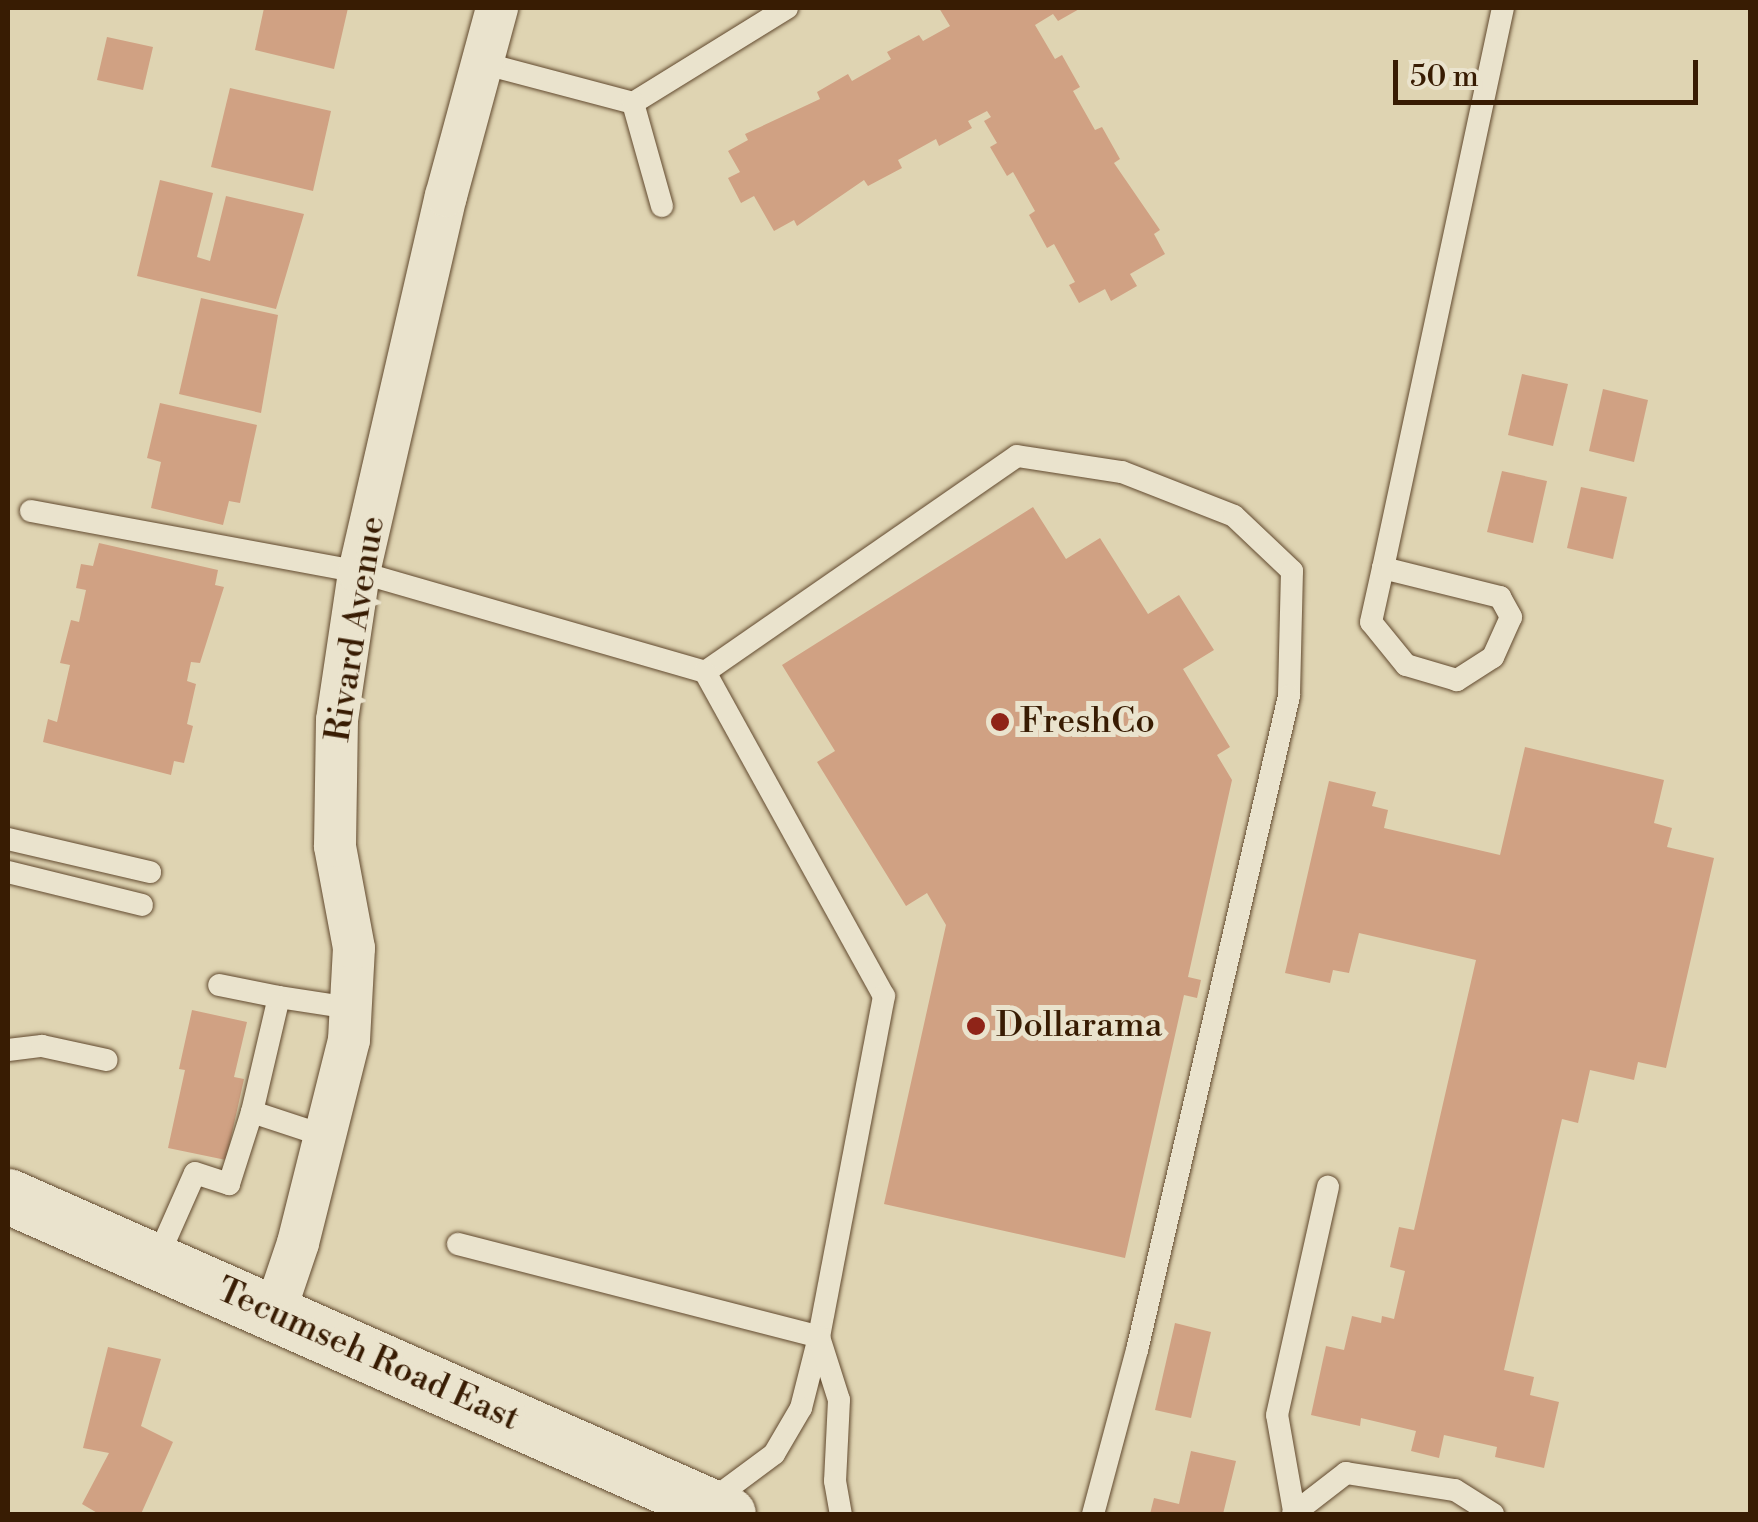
<!DOCTYPE html>
<html>
<head>
<meta charset="utf-8">
<style>
  body { margin:0 }
  #map { position:relative; width:1758px; height:1522px; overflow:hidden; background:#dfd4b2; font-family:"Libre Bodoni",serif }
  div>[style] { position:absolute }
  [style*='--x'] { left:calc(var(--x)*1px); top:calc(var(--y)*1px); width:calc(var(--w)*1px); rotate:calc(var(--a)*1deg) }
  .building>* { inset:0; background:#d0a183 }
  .roads { filter:drop-shadow(0 0 2px #624a2f) drop-shadow(0 0 2px #624a2f) }
  .lane>* { height:22px; margin:-11px; padding:0 11px; transform-origin:11px; border-radius:11px; background:#eae3cd }
  .street>* { height:42px; margin:-21px; padding:0 21px; transform-origin:21px; border-radius:21px; background:#eae3cd }
  .secondary>* { height:55px; margin:-27.5px; padding:0 27.5px; transform-origin:27.5px; border-radius:27.5px; background:#eae3cd }
  .dots>* { width:28px; height:28px; translate:-50% -50%; box-sizing:border-box; border:5px solid #eae3cd; border-radius:50% }
  span { translate:-50% -50%; white-space:nowrap; text-align:center; line-height:1.15; -webkit-text-stroke:10px #eae3cd; paint-order:stroke }
  .street-label { font-size:35px; color:#381c03 }
  .poi-label { font-size:35px; color:#381c03 }
  .left { translate:0 -50%; text-align:left }
  .frame { position:absolute; inset:0; border:10px solid #381c03; pointer-events:none }
  .scale { position:absolute; left:1393px; top:60px; width:305px; height:45px; box-sizing:border-box; border:5px solid #381c03; border-top:0; padding-left:12px; font-size:30px; line-height:35px; white-space:nowrap; color:#381c03; -webkit-text-stroke:8px #eae3cd; paint-order:stroke }
</style>
</head>
<body>
<div id="map">
  <div class="building">
    <i style="clip-path:polygon(264px 8px,348px 8px,334px 69px,255px 50px)"></i>
    <i style="clip-path:polygon(939px 8px,1081px 8px,1058px 21px,1053px 14px,1035px 25px,1055px 59px,1062px 55px,1080px 87px,1073px 91px,1095px 130px,1102px 127px,1120px 159px,1114px 163px,1160px 230px,1154px 234px,1165px 254px,1130px 274px,1137px 286px,1111px 301px,1105px 289px,1079px 303px,1069px 285px,1075px 282px,1054px 244px,1047px 248px,1029px 215px,1035px 211px,1013px 172px,1007px 176px,990px 147px,997px 143px,984px 121px,991px 117px,987px 111px,968px 121px,972px 128px,939px 146px,936px 139px,898px 160px,902px 168px,868px 186px,864px 180px,797px 226px,794px 220px,774px 231px,754px 196px,741px 203px,728px 178px,740px 172px,728px 151px,748px 140px,745px 134px,820px 99px,817px 92px,848px 74px,852px 81px,891px 59px,887px 52px,919px 35px,923px 41px,950px 26px)"></i>
    <i style="clip-path:polygon(107px 37px,153px 47px,143px 90px,97px 80px)"></i>
    <i style="clip-path:polygon(230px 88px,331px 111px,313px 191px,211px 167px)"></i>
    <i style="clip-path:polygon(160px 180px,213px 193px,197px 257px,210px 261px,226px 196px,304px 214px,276px 309px,137px 276px)"></i>
    <i style="clip-path:polygon(201px 298px,278px 315px,261px 413px,179px 394px)"></i>
    <i style="clip-path:polygon(1522px 374px,1568px 384px,1553px 446px,1508px 435px)"></i>
    <i style="clip-path:polygon(1603px 389px,1648px 400px,1634px 462px,1589px 451px)"></i>
    <i style="clip-path:polygon(160px 403px,257px 425px,240px 503px,229px 501px,223px 525px,151px 508px,161px 462px,147px 458px)"></i>
    <i style="clip-path:polygon(1502px 471px,1547px 481px,1533px 543px,1487px 532px)"></i>
    <i style="clip-path:polygon(1581px 487px,1627px 497px,1613px 559px,1567px 548px)"></i>
    <i style="clip-path:polygon(1033px 507px,1066px 559px,1100px 538px,1148px 614px,1179px 595px,1214px 650px,1183px 669px,1230px 747px,1217px 755px,1232px 780px,1188px 977px,1201px 980px,1197px 998px,1184px 995px,1125px 1258px,884px 1204px,946px 925px,927px 893px,906px 906px,817px 762px,835px 751px,782px 665px)"></i>
    <i style="clip-path:polygon(99px 543px,218px 570px,215px 585px,224px 587px,200px 663px,191px 662px,187px 681px,196px 684px,187px 724px,193px 726px,184px 763px,174px 761px,171px 775px,43px 742px,48px 719px,57px 722px,70px 665px,60px 663px,71px 620px,79px 622px,86px 590px,76px 588px,81px 564px,93px 566px)"></i>
    <i style="clip-path:polygon(1525px 747px,1664px 780px,1654px 823px,1672px 828px,1667px 847px,1714px 858px,1666px 1068px,1638px 1062px,1634px 1080px,1590px 1070px,1578px 1123px,1562px 1119px,1504px 1370px,1534px 1377px,1530px 1395px,1559px 1402px,1544px 1468px,1495px 1457px,1497px 1447px,1444px 1435px,1439px 1458px,1411px 1451px,1416px 1431px,1361px 1418px,1360px 1426px,1311px 1415px,1326px 1346px,1344px 1350px,1352px 1316px,1381px 1323px,1382px 1316px,1394px 1319px,1405px 1271px,1390px 1267px,1399px 1227px,1414px 1230px,1476px 960px,1359px 933px,1349px 973px,1333px 970px,1330px 983px,1285px 973px,1329px 781px,1376px 792px,1372px 806px,1388px 810px,1384px 828px,1500px 855px)"></i>
    <i style="clip-path:polygon(192px 1010px,247px 1022px,234px 1077px,244px 1079px,226px 1160px,168px 1148px,185px 1070px,179px 1069px)"></i>
    <i style="clip-path:polygon(1175px 1323px,1211px 1332px,1191px 1418px,1155px 1410px)"></i>
    <i style="clip-path:polygon(108px 1347px,161px 1359px,141px 1426px,173px 1442px,141px 1514px,99px 1514px,82px 1504px,109px 1453px,83px 1448px)"></i>
    <i style="clip-path:polygon(1191px 1451px,1236px 1461px,1223px 1514px,1150px 1514px,1154px 1498px,1179px 1504px)"></i>
  </div>
  <div class="roads">
    <div class="lane">
      <i style="--x:482;--y:63;--w:156;--a:14.8"></i>
      <i style="--x:633;--y:103;--w:181;--a:-31.7"></i>
      <i style="--x:633;--y:103;--w:107;--a:74.3"></i>
      <i style="--x:31;--y:511;--w:334;--a:10.5"></i>
      <i style="--x:359;--y:572;--w:360;--a:16.1"></i>
      <i style="--x:705;--y:672;--w:379;--a:-34.7"></i>
      <i style="--x:1017;--y:456;--w:106;--a:8.7"></i>
      <i style="--x:1122;--y:472;--w:120;--a:21.4"></i>
      <i style="--x:1234;--y:516;--w:80;--a:43.5"></i>
      <i style="--x:1292;--y:571;--w:125;--a:91.4"></i>
      <i style="--x:1289;--y:696;--w:671;--a:103.08"></i>
      <i style="--x:1137;--y:1350;--w:170;--a:105"></i>
      <i style="--x:1383;--y:568;--w:121;--a:13.9"></i>
      <i style="--x:1500;--y:597;--w:23;--a:61"></i>
      <i style="--x:1511;--y:617;--w:44;--a:114.2"></i>
      <i style="--x:1493;--y:657;--w:43;--a:147.4"></i>
      <i style="--x:1457;--y:680;--w:53;--a:-163.6"></i>
      <i style="--x:1406;--y:665;--w:55;--a:-129.1"></i>
      <i style="--x:1371;--y:622;--w:55;--a:-77.5"></i>
      <i style="--x:1383;--y:568;--w:573;--a:-77.91"></i>
      <i style="--x:705;--y:672;--w:370;--a:61.1"></i>
      <i style="--x:884;--y:996;--w:347;--a:100.8"></i>
      <i style="--x:819;--y:1337;--w:73;--a:104.2"></i>
      <i style="--x:801;--y:1408;--w:53;--a:120.4"></i>
      <i style="--x:774;--y:1454;--w:82;--a:143.4"></i>
      <i style="--x:8;--y:839;--w:146;--a:13.1"></i>
      <i style="--x:8;--y:872;--w:138;--a:13.8"></i>
      <i style="--x:279;--y:997;--w:72;--a:8.8"></i>
      <i style="--x:8;--y:1050;--w:34;--a:-7"></i>
      <i style="--x:42;--y:1046;--w:66;--a:12.3"></i>
      <i style="--x:252;--y:1112;--w:77;--a:18.2"></i>
      <i style="--x:458;--y:1244;--w:373;--a:14.4"></i>
      <i style="--x:156;--y:1261;--w:96;--a:-66.1"></i>
      <i style="--x:195;--y:1173;--w:36;--a:18"></i>
      <i style="--x:229;--y:1184;--w:76;--a:-72.3"></i>
      <i style="--x:252;--y:1112;--w:118;--a:-76.8"></i>
      <i style="--x:279;--y:997;--w:61;--a:-168.7"></i>
      <i style="--x:819;--y:1337;--w:66;--a:72.4"></i>
      <i style="--x:839;--y:1400;--w:81;--a:92.8"></i>
      <i style="--x:835;--y:1481;--w:34;--a:80"></i>
      <i style="--x:1294;--y:1511;--w:97;--a:-100"></i>
      <i style="--x:1277;--y:1415;--w:234;--a:-77.4"></i>
      <i style="--x:1293;--y:1514;--w:67;--a:-37.7"></i>
      <i style="--x:1346;--y:1473;--w:110;--a:8.9"></i>
      <i style="--x:1455;--y:1490;--w:45;--a:32.3"></i>
    </div>
    <div class="street">
      <i style="--x:274;--y:1314;--w:75;--a:-71.3"></i>
      <i style="--x:298;--y:1243;--w:209;--a:-75.9"></i>
      <i style="--x:349;--y:1040;--w:92;--a:-86.9"></i>
      <i style="--x:354;--y:948;--w:104;--a:-100.6"></i>
      <i style="--x:335;--y:846;--w:126;--a:-89.1"></i>
      <i style="--x:337;--y:720;--w:150;--a:-81.5"></i>
      <i style="--x:359;--y:572;--w:386;--a:-77"></i>
      <i style="--x:446;--y:196;--w:195;--a:-74.8"></i>
    </div>
    <div class="secondary">
      <i style="--x:8;--y:1196;--w:787;--a:23.83"></i>
    </div>
  </div>
  <div class="dots">
    <i style="left:1000px;top:722px;background:#8f2418"></i>
    <i style="left:976px;top:1026px;background:#8f2418"></i>
  </div>
  <div class="street-label">
    <span style="left:356px;top:629px;rotate:-81deg">Rivard Avenue</span>
    <span style="left:368px;top:1355px;rotate:24deg">Tecumseh Road East</span>
  </div>
  <div class="poi-label">
    <span class="left" style="left:1020px;top:722px">FreshCo</span>
    <span class="left" style="left:996px;top:1026px">Dollarama</span>
  </div>
  <div class="frame"></div>
  <div class="scale">50 m</div>
</div>
</body>
</html>
